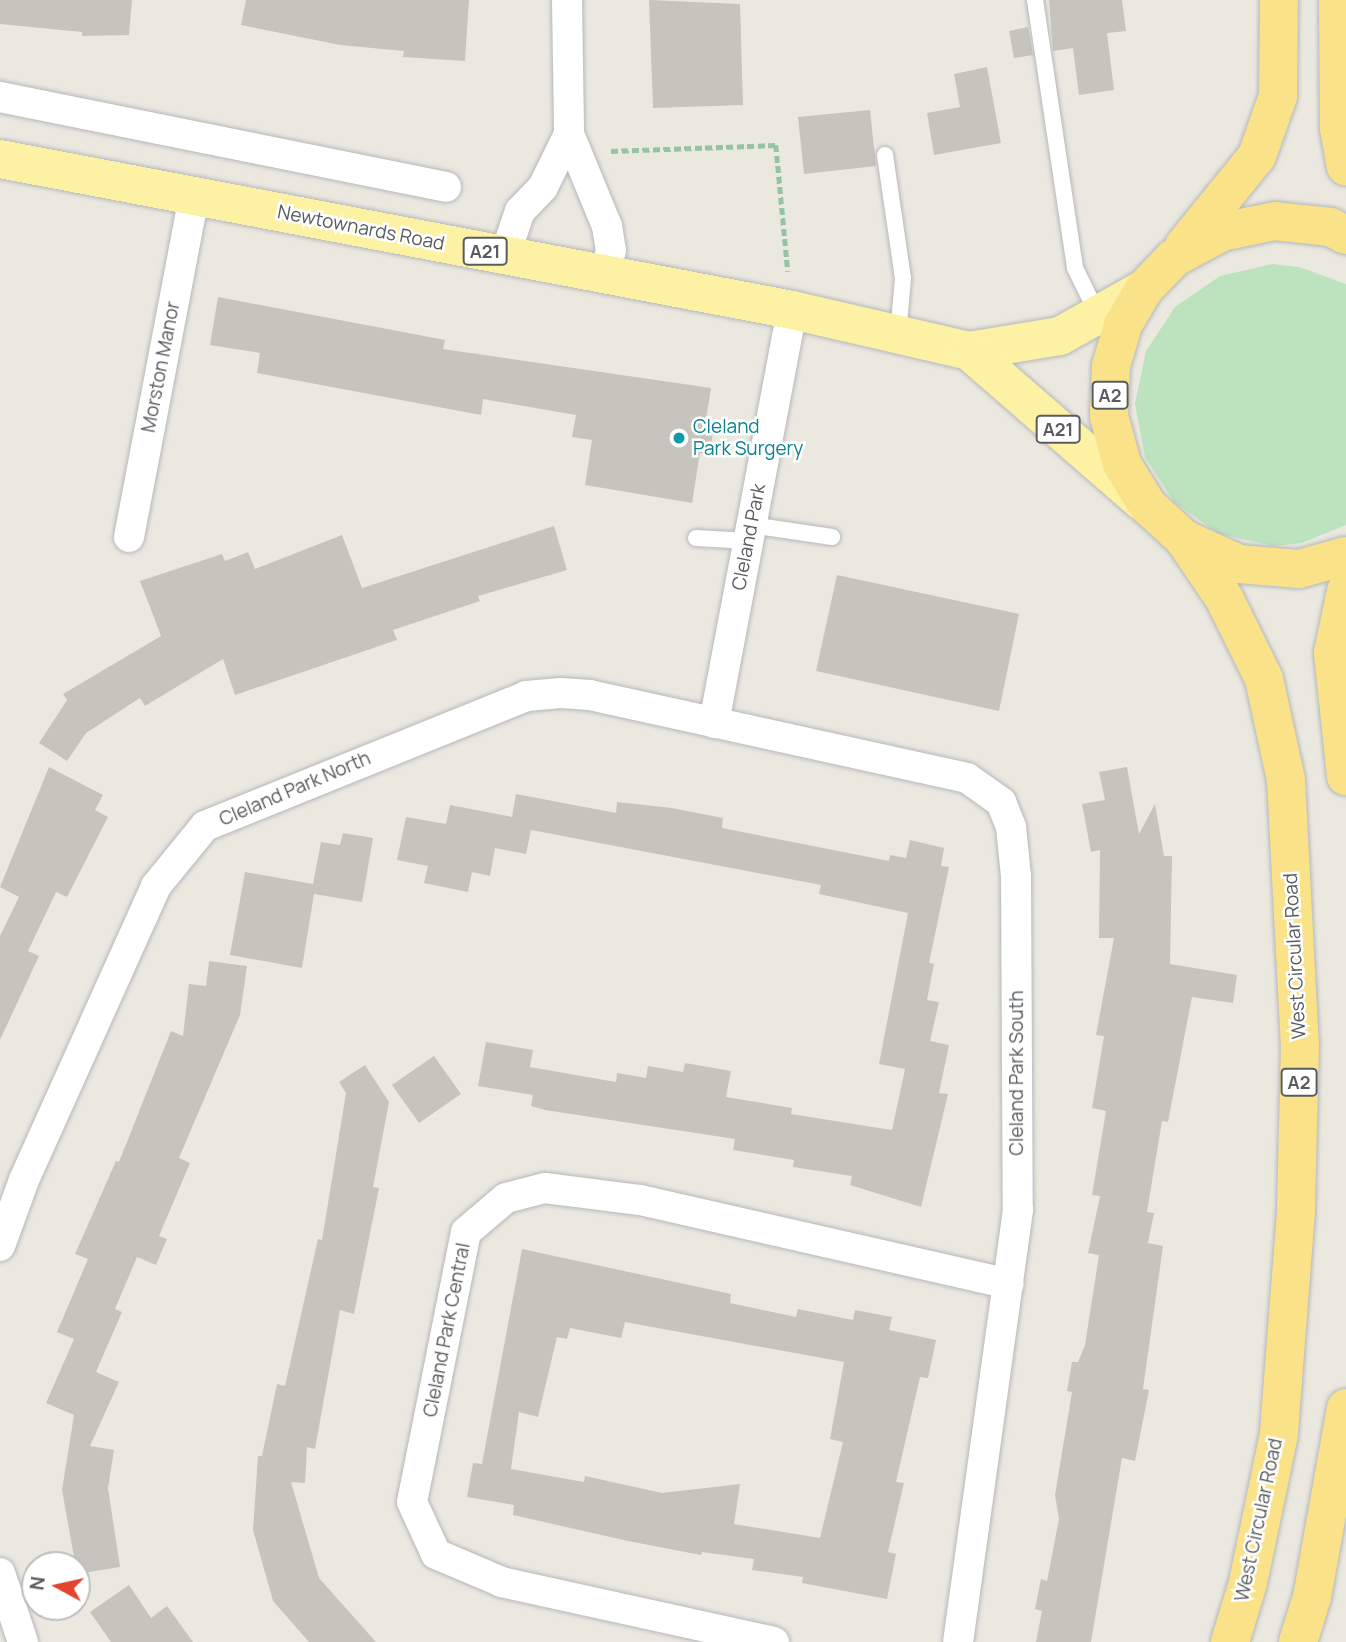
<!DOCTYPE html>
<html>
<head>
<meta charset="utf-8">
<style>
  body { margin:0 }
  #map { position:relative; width:1346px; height:1642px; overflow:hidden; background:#ebe9df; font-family:Manrope,sans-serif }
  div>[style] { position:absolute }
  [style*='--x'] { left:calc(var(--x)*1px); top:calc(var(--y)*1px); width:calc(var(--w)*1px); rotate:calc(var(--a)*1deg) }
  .green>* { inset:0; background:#bce3be }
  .building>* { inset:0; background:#c6c4bd }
  .path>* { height:4.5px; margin-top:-2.25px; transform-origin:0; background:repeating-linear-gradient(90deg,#95c3a5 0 7px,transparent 0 10.5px) }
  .roads { filter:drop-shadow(0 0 2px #b5b7bc) drop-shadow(0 0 2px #b5b7bc) }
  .lane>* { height:16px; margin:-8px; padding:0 8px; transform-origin:8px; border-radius:8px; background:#fff }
  .street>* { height:30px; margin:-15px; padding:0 15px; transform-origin:15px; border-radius:15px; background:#fff }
  .primary>* { height:38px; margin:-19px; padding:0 19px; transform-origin:19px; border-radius:19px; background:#fdf2a3 }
  .highway>* { height:38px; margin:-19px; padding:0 19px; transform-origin:19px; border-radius:19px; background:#fae288 }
  .dots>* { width:19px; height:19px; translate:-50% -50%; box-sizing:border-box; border:4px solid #fff; border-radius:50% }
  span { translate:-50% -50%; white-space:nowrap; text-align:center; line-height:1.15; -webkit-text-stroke:5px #fff; paint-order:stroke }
  .shield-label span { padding:2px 5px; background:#fff; border:2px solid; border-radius:5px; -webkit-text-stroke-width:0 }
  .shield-label { font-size:18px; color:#585c60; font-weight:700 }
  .street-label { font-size:19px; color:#585c60 }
  .culture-label { font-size:19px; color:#0d838f }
  .left { translate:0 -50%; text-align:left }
  .north { position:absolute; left:21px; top:1551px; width:70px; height:70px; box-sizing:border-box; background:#fff; border:2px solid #bcbebf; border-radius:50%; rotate:278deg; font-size:19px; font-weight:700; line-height:28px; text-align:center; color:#585c60 }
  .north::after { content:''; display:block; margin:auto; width:24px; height:32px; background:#e4432d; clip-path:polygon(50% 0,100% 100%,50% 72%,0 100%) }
</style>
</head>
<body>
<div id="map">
  <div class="green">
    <i style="clip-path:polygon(1272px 264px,1299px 267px,1346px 284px,1346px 525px,1302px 543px,1274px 546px,1219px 534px,1174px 502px,1145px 457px,1135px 404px,1146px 351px,1175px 307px,1220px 276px)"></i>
  </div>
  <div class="building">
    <i style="clip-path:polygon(0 0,132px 0,129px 35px,82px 36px,82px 32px,0 24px)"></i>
    <i style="clip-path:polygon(246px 0,469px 0,465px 61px,403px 57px,404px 51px,340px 45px,241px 25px)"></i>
    <i style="clip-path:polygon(649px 0,740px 4px,743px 105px,653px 108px)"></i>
    <i style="clip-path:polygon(1049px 0,1122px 0,1126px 31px,1107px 33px,1114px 90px,1079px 95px,1073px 48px,1053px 51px)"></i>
    <i style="clip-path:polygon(1028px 27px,1033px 55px,1014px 58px,1009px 31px)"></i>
    <i style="clip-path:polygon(987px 67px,1001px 143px,934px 155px,927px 113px,960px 107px,954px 74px)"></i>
    <i style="clip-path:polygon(870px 110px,876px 166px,804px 174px,798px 117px)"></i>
    <i style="clip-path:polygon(218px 297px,445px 340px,443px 349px,711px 388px,706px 420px,715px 422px,709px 455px,700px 453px,692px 503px,585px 485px,592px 440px,572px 437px,576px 415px,483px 399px,481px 415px,257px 373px,260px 353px,210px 345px)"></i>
    <i style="clip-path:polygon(554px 526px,567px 570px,478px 596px,480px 601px,393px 630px,397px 640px,235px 695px,223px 659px,145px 706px,140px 698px,86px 733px,67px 761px,39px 743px,67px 700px,63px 694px,161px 636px,140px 581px,222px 554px,225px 561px,248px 552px,255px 569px,342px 535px,362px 588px)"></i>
    <i style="clip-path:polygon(837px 575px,1019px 614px,999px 711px,816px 671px)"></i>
    <i style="clip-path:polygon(49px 767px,103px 795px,95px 810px,108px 817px,67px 897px,56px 892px,28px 951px,39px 956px,0 1040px,0 936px,19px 897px,0 887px)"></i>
    <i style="clip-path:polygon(1127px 767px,1139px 834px,1155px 804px,1164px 856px,1172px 856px,1170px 964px,1237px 975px,1233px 1003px,1192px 997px,1168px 1122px,1162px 1121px,1147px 1212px,1154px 1213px,1148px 1243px,1163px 1246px,1143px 1389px,1149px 1390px,1135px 1461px,1122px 1458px,1091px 1642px,1036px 1642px,1042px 1611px,1035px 1609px,1041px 1579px,1047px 1581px,1059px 1519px,1055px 1495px,1072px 1392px,1067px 1391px,1072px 1362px,1078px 1362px,1085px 1345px,1099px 1255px,1088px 1253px,1100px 1196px,1092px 1195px,1106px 1111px,1092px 1108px,1104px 1036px,1096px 1035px,1114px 938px,1099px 938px,1100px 850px,1091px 852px,1082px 804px,1105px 800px,1099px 772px)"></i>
    <i style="clip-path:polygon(516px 794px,616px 813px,617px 802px,672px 808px,723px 818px,722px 828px,889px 861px,890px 855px,906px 858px,910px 840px,944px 848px,941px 866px,949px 867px,929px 963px,934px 964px,927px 1000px,939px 1002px,930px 1041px,949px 1045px,939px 1093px,948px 1094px,921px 1207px,850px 1185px,852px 1176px,793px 1167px,794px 1160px,733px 1150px,735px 1139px,545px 1110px,531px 1106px,533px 1095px,478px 1086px,486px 1042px,533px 1050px,530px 1067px,616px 1082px,617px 1073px,646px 1078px,648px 1066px,683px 1072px,685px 1063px,731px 1071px,726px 1097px,792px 1108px,791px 1114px,892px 1130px,905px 1069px,879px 1064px,908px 913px,819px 894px,821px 885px,531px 830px,526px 854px,495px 848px,490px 876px,472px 872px,468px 892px,424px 883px,428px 866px,397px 860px,406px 817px,446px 824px,450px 805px,512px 817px)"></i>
    <i style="clip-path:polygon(343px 833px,373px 838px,362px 902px,314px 894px,302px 968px,230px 955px,245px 872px,313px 884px,321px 842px,340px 845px)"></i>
    <i style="clip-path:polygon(209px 961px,247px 966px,240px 1015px,179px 1158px,190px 1163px,159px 1236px,167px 1239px,156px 1265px,137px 1257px,115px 1309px,122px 1312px,96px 1372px,119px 1382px,90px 1446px,114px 1450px,108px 1488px,120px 1567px,77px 1574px,62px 1490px,74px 1415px,46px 1403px,74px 1339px,57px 1332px,88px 1259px,75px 1254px,116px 1161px,119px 1162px,171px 1031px,183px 1036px,189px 984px,206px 986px)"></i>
    <i style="clip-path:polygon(434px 1056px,461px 1094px,419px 1123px,392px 1085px)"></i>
    <i style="clip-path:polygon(365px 1065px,389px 1102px,373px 1187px,379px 1188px,354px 1314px,340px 1310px,315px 1449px,307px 1447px,305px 1483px,291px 1482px,319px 1578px,376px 1642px,309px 1642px,273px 1601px,253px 1530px,258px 1456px,262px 1456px,277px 1384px,285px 1386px,318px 1239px,322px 1240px,346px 1093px,339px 1082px)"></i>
    <i style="clip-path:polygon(evenodd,522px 1249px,731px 1294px,730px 1303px,796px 1317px,798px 1309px,853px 1320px,855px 1310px,892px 1317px,889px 1330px,936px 1340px,928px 1378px,920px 1377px,896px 1482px,904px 1483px,888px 1552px,896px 1554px,887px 1599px,802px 1583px,803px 1577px,752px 1570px,754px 1559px,702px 1552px,701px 1555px,628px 1541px,513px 1515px,514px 1505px,467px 1497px,473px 1463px,482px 1464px,522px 1249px,625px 1322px,844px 1362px,830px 1439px,843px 1442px,820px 1538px,734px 1524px,740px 1484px,662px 1493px,585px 1476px,584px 1482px,511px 1469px,519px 1412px,538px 1417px,557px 1337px,567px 1339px,570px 1328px,621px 1338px,625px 1322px)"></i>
    <i style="clip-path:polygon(129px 1585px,151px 1618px,167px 1606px,193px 1642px,111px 1642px,90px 1612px)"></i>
  </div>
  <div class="path">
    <i style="--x:611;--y:151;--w:165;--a:-2.1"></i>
    <i style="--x:776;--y:145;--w:127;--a:84.6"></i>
  </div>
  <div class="roads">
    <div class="lane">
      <i style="--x:1035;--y:0;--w:271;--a:81.5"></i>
      <i style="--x:1075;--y:268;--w:52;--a:63.9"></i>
      <i style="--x:885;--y:155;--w:124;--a:81.7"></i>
      <i style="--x:903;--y:278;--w:57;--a:95"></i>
      <i style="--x:751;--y:525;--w:82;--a:8.4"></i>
      <i style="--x:696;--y:538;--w:52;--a:3.3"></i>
    </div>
    <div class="street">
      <i style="--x:567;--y:0;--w:134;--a:89.1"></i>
      <i style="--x:569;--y:134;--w:100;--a:67.6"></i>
      <i style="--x:607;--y:226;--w:24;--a:81"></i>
      <i style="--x:611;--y:250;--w:26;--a:103"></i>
      <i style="--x:0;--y:97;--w:455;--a:11.4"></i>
      <i style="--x:505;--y:255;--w:46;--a:-71.2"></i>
      <i style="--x:520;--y:211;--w:33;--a:-46"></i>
      <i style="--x:543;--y:187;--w:59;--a:-63.9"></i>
      <i style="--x:129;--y:537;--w:347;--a:-79.2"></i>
      <i style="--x:714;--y:723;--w:420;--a:-79.3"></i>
      <i style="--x:0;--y:1246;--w:70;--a:-70"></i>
      <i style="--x:24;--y:1180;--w:322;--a:-65.8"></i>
      <i style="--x:156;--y:886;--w:77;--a:-50.8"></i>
      <i style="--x:205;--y:826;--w:346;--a:-22"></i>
      <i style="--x:526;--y:696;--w:35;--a:-5"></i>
      <i style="--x:561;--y:693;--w:29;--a:4"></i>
      <i style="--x:590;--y:695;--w:386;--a:12.4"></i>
      <i style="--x:967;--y:778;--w:42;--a:35.2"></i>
      <i style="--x:1001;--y:802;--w:27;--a:68"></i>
      <i style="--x:1011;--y:827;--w:49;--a:84.2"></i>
      <i style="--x:1016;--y:876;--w:334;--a:89.7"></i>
      <i style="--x:1018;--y:1210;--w:436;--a:97.9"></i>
      <i style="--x:0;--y:1573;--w:73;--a:71.6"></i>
      <i style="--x:774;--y:1642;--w:279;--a:-167.6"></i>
      <i style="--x:502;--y:1582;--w:72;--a:-157"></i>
      <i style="--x:436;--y:1554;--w:57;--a:-114.8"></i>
      <i style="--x:412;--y:1502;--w:275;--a:-78.7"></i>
      <i style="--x:466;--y:1232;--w:52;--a:-40.4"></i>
      <i style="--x:506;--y:1198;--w:40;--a:-14.4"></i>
      <i style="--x:545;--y:1188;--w:96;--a:7.2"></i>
      <i style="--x:640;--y:1200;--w:378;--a:12.8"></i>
    </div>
    <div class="primary">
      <i style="--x:0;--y:159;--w:806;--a:10.79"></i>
      <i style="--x:792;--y:310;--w:182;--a:13"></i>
      <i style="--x:969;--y:351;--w:92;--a:-9.4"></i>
      <i style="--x:1060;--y:336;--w:96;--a:-29.2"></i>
      <i style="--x:969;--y:351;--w:230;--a:41"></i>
    </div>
    <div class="highway">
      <i style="--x:1338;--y:0;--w:128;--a:89.6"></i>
      <i style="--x:1339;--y:128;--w:39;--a:80"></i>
      <i style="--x:1346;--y:235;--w:18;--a:-153"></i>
      <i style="--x:1330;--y:227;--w:55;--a:-173.8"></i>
      <i style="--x:1275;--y:221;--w:54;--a:168.3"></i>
      <i style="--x:1222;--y:232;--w:55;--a:151.6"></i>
      <i style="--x:1174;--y:258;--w:43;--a:134.1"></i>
      <i style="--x:1144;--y:289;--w:42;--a:120.3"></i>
      <i style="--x:1123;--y:325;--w:43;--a:106.3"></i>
      <i style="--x:1111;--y:366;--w:50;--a:92.3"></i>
      <i style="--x:1109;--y:416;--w:50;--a:74.8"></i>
      <i style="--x:1122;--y:464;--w:49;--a:58.2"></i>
      <i style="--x:1148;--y:506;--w:49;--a:42.5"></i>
      <i style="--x:1184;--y:539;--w:60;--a:24.4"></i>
      <i style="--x:1239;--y:564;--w:60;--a:4.8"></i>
      <i style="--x:1299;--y:569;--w:49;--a:-15.5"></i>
      <i style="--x:1184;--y:246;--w:116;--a:-51"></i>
      <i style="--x:1257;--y:156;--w:64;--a:-70.7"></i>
      <i style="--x:1278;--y:96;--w:96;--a:-89.4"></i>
      <i style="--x:1184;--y:539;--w:71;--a:55.9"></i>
      <i style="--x:1224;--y:598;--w:90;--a:63.7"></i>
      <i style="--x:1264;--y:679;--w:103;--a:77.7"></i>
      <i style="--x:1286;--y:780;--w:264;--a:87"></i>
      <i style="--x:1300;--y:1044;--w:167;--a:91.4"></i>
      <i style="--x:1296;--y:1211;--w:224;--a:94.4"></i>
      <i style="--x:1279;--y:1434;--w:152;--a:101.8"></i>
      <i style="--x:1248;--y:1583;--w:62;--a:107"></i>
      <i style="--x:1346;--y:591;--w:63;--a:101.8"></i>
      <i style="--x:1333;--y:653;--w:124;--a:84"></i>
      <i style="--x:1298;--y:1642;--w:47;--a:-72.7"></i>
      <i style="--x:1312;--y:1597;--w:192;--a:-79.8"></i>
    </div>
  </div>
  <div class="dots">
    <i style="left:679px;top:438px;background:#0f9aa8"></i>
  </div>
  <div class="shield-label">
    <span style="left:485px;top:251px">A21</span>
    <span style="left:1110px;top:395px">A2</span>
    <span style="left:1058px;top:429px">A21</span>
    <span style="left:1299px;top:1082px">A2</span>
  </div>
  <div class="street-label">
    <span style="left:361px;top:228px;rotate:11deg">Newtownards Road</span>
    <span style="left:161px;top:367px;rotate:-79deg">Morston Manor</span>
    <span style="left:749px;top:537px;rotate:-79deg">Cleland Park</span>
    <span style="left:295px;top:789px;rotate:-23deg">Cleland Park North</span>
    <span style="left:1295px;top:956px;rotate:-93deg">West Circular Road</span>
    <span style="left:1017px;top:1073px;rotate:-90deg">Cleland Park South</span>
    <span style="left:447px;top:1330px;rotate:-79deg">Cleland Park Central</span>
    <span style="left:1259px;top:1520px;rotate:-78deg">West Circular Road</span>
  </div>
  <div class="culture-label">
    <span class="left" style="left:693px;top:438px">Cleland<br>Park Surgery</span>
  </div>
  <div class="north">N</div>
</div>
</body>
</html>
